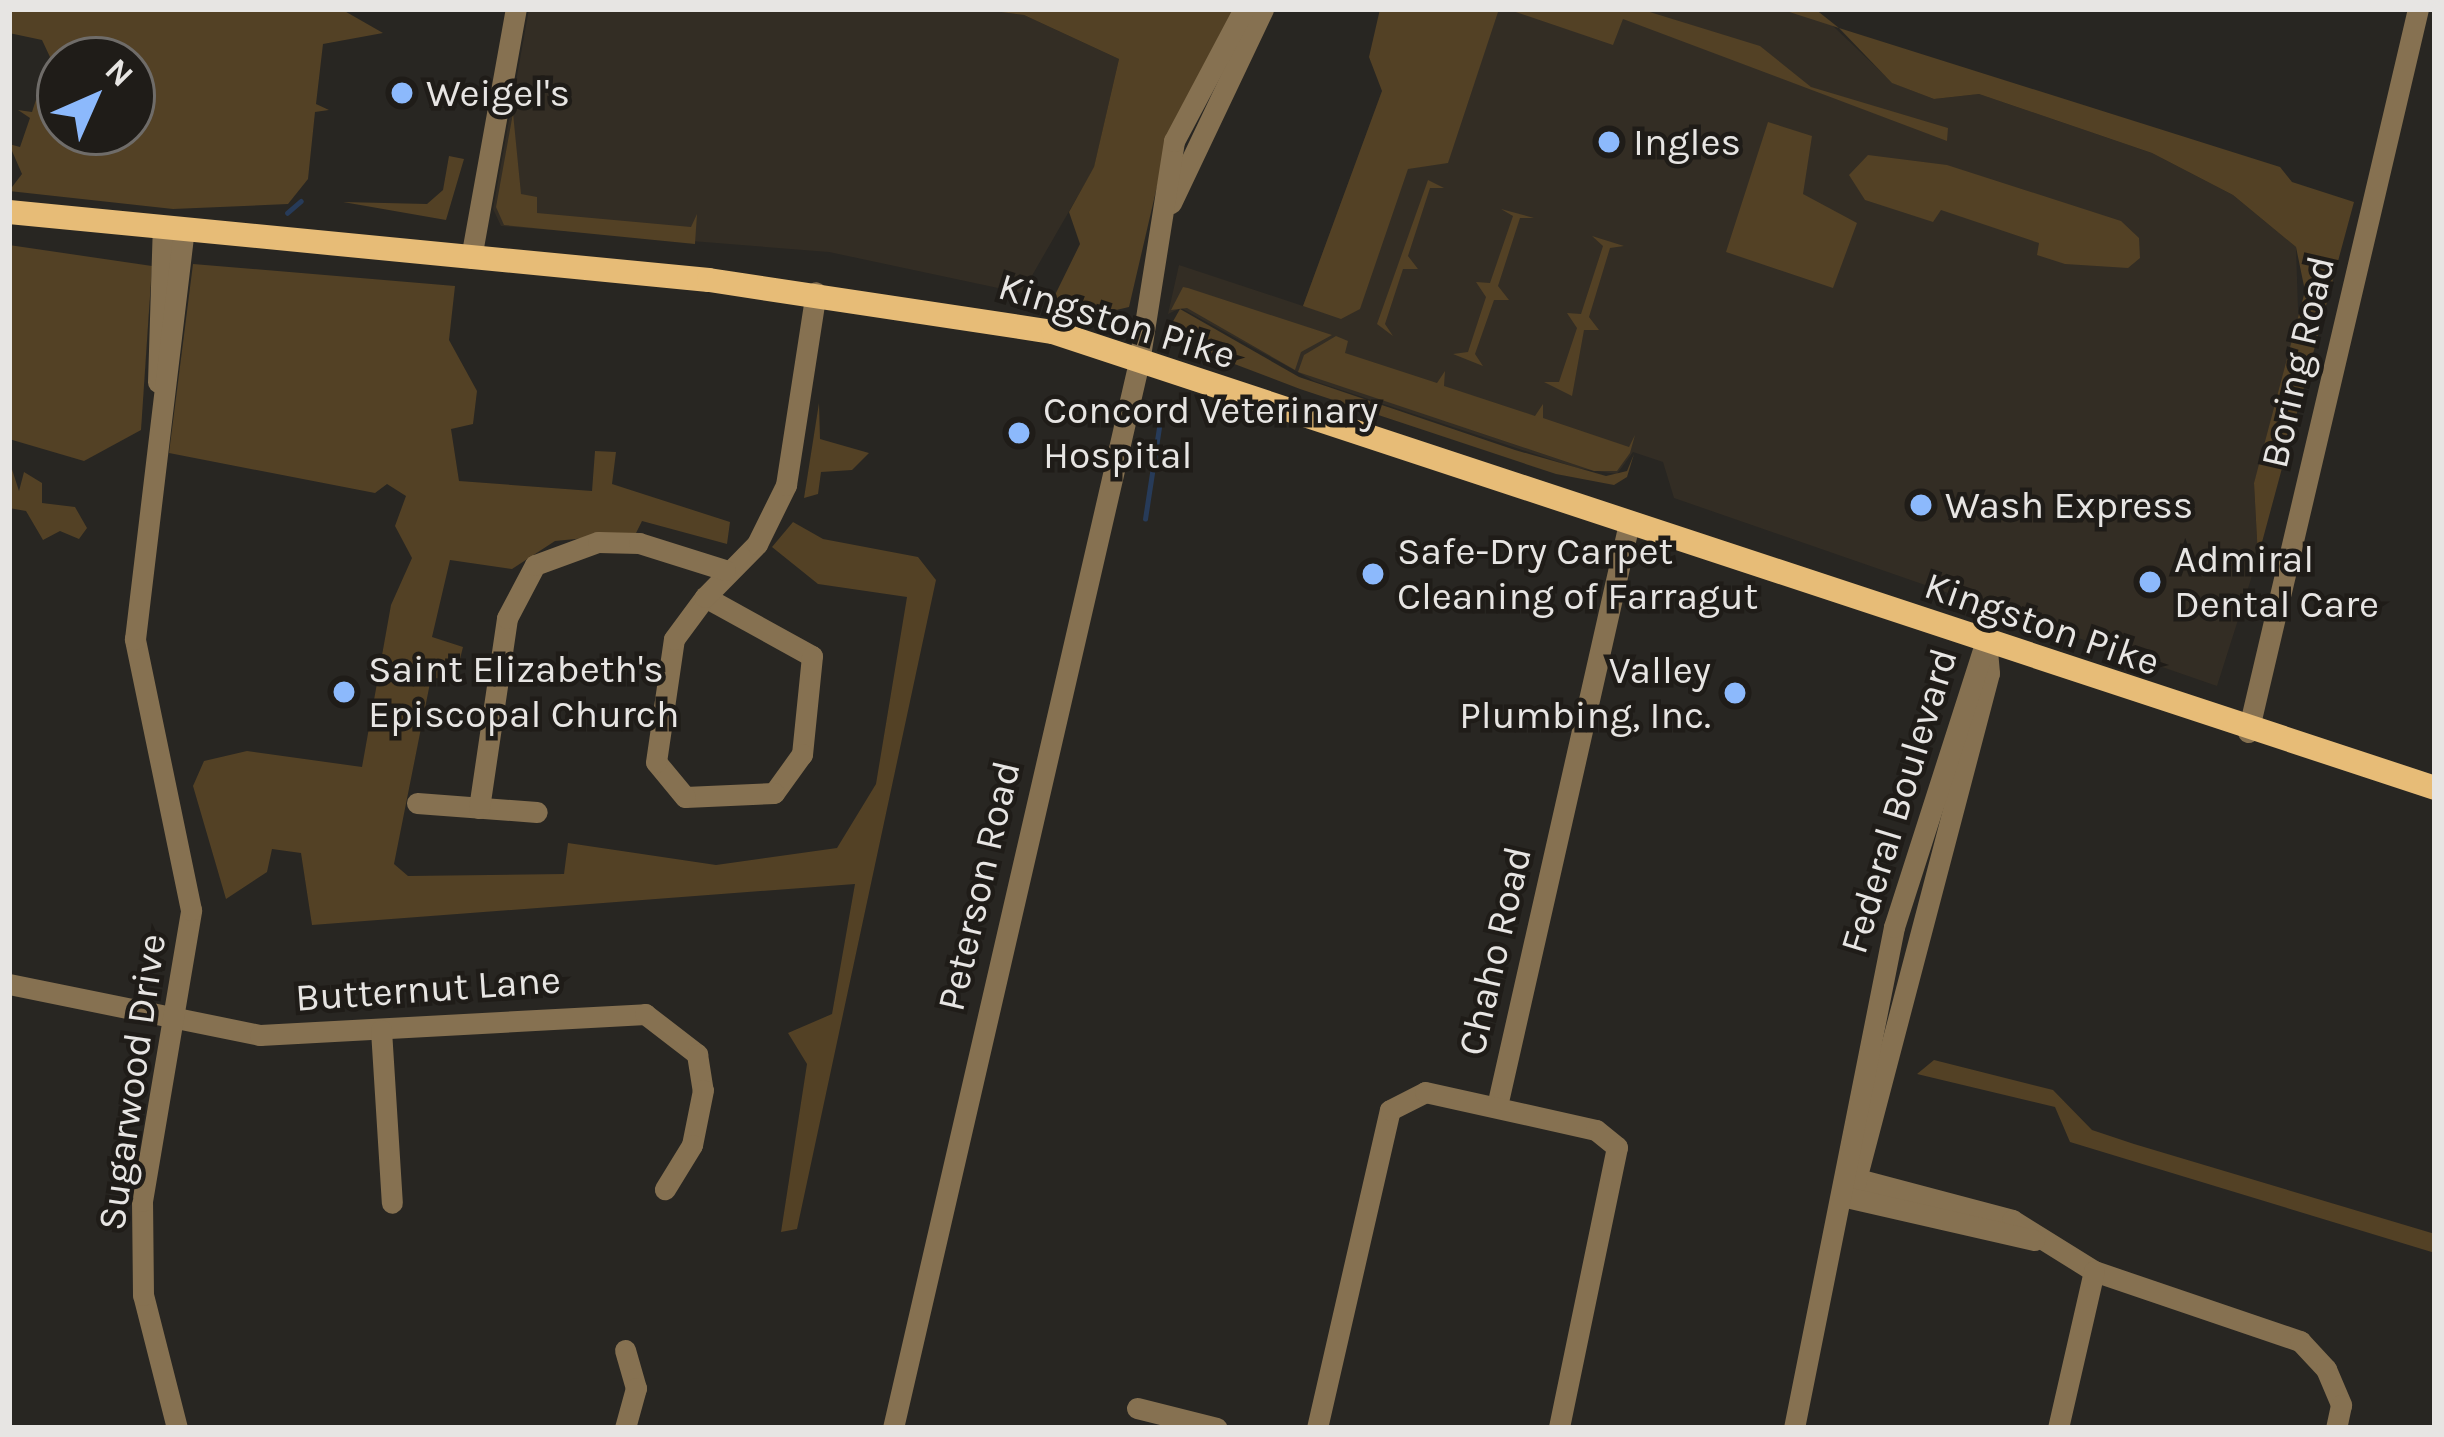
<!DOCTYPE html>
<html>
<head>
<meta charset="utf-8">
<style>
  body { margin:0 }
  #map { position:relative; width:2444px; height:1437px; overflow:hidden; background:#282622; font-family:Karla,sans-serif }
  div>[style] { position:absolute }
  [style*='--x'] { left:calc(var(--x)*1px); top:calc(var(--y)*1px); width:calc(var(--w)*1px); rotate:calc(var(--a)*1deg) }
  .built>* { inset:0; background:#332d24 }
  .green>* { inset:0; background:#534125 }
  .stream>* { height:4.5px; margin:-2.25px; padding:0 2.25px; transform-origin:2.25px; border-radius:2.25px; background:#273b59 }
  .minor>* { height:21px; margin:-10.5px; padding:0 10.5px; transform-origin:10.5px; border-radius:10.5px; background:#867151 }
  .major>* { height:24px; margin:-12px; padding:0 12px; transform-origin:12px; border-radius:12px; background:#e7bc77 }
  .dots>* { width:33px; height:33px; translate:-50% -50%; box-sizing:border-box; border:6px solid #1f1c18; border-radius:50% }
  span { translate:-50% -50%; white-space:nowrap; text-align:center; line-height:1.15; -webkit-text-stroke:9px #1f1c18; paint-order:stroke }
  .poi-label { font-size:39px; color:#e7e5e3 }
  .left { translate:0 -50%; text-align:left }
  .right { translate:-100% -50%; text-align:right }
  .street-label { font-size:39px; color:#e7e5e3 }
  .frame { position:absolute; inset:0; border:12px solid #e7e5e3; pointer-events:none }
  .north { position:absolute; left:36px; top:36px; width:120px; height:120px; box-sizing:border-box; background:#1f1c18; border:3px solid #6f6c69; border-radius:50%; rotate:45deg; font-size:33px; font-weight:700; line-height:48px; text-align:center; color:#e7e5e3 }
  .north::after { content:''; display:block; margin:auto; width:42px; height:54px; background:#8cb9fc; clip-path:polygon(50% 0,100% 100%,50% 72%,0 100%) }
</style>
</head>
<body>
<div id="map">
  <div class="built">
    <i style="clip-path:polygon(529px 9px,978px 9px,1024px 15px,1119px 59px,1094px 168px,1022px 293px,829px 252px,501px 226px,493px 209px)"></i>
    <i style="clip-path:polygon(1468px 9px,1815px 9px,1893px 83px,1934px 99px,1979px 94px,2152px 153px,2233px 195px,2296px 247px,2299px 340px,2254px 483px,2258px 557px,2217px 686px,1674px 498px,1663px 462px,1633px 452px,1617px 474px,1577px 468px,1314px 381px,1181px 308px,1168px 314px,1179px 265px,1303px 306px,1382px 91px)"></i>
  </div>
  <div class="green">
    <i style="clip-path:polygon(evenodd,9px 9px,341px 9px,383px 33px,323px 44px,316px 104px,329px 110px,315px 112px,308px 179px,288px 204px,173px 209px,9px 191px,22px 174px,9px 144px,20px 147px,30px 118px,18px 110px,32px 112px,50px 57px,42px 40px,9px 33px,9px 9px,60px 60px,132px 60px,132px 132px,60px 132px,60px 60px)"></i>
    <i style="clip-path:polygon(978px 9px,1238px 9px,1169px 135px,1129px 307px,1099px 314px,1022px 293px,1055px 295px,1080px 244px,1069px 212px,1094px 167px,1119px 59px,1024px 15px)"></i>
    <i style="clip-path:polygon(1380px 9px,1499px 9px,1448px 163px,1408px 169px,1360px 309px,1341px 319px,1303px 306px,1382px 91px,1369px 57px)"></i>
    <i style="clip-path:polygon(1507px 9px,1640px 9px,1760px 46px,1811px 87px,1948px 128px,1947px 141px,1623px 19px,1613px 45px)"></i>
    <i style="clip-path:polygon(1780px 9px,1815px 9px,1839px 28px,2280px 167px,2292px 182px,2354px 202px,2258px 557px,2254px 483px,2305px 291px,2296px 247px,2233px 195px,2152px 153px,1979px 94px,1934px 99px,1892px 83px,1839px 28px)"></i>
    <i style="clip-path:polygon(513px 113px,521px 194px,537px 197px,537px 213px,691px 227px,697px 214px,695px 244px,504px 225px,496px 207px)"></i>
    <i style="clip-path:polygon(1768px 122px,1812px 136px,1803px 194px,1857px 223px,1833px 288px,1726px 252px)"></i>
    <i style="clip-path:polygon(1868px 155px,1947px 165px,2121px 221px,2139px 238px,2140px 258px,2128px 268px,2065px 264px,2037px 255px,2039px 243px,1941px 210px,1933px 222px,1865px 200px,1849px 175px)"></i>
    <i style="clip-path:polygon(449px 156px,464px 159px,446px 220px,343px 202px,427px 204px,443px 190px)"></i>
    <i style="clip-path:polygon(1428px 180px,1444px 188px,1430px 188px,1408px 256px,1418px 269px,1403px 269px,1385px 324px,1393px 336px,1377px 324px)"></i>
    <i style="clip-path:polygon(1501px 209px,1534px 218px,1520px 218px,1498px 286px,1509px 300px,1494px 300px,1475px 354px,1483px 366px,1453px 354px,1468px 352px,1486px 297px,1476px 282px,1490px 283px,1513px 216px)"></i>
    <i style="clip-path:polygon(1592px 236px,1624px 246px,1610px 248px,1589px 317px,1599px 330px,1584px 330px,1572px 396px,1544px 382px,1559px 382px,1577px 328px,1567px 313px,1581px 314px,1603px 246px)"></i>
    <i style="clip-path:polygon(9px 245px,152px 266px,141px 430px,84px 461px,9px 439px)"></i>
    <i style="clip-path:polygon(193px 264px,455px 286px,449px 340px,477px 391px,473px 424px,451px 429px,459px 481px,592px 491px,595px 451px,616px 452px,612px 484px,730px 522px,727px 544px,642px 521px,636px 533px,555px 541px,512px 569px,450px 560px,432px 637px,463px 647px,455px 679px,431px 678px,394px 864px,408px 876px,564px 874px,568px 843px,716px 865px,837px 848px,876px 784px,907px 597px,818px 584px,772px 547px,793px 522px,823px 539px,918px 557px,936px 580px,797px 1229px,781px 1232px,807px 1064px,788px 1033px,832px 1014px,855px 884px,312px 925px,301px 853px,272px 849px,267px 872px,226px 899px,193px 786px,204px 761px,247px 751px,362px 767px,391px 605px,412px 558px,395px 526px,406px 496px,387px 484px,375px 493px,169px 453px)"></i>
    <i style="clip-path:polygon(1183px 287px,1188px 288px,1332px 335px,1301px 352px,1295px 370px,1187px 308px,1171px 310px)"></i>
    <i style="clip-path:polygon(1180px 309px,1299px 377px,1515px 450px,1606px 476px,1627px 471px,1634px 454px,1627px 477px,1614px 485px,1556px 474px,1300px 389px,1179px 343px,1167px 332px)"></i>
    <i style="clip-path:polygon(1336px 336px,1348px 341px,1345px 353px,1437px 383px,1445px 371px,1444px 386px,1535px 416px,1543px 404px,1543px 418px,1629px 447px,1635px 435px,1630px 453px,1617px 471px,1594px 471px,1298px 372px,1304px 355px)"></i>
    <i style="clip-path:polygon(819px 403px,820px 439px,869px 453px,852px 470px,821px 472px,818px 494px,804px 498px)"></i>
    <i style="clip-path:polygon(9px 460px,19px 491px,24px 472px,42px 483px,42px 503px,75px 507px,87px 528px,79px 539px,60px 531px,43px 540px,26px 511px,9px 508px)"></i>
    <i style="clip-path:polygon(1934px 1060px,2053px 1090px,2092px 1130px,2134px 1144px,2435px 1234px,2435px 1253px,2070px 1142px,2055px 1107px,1917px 1074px)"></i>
  </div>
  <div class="stream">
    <i style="--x:287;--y:213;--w:18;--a:-41"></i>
    <i style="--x:1145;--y:519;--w:99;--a:-81.3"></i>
  </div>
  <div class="minor">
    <i style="--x:1171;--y:203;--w:215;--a:-64.6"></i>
    <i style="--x:471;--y:258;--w:253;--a:-79.8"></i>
    <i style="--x:158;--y:382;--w:155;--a:-88.2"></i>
    <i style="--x:705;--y:597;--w:122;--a:28.9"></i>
    <i style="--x:812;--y:656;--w:99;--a:95.8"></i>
    <i style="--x:802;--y:754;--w:48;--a:125.7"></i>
    <i style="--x:774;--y:793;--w:89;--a:177.4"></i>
    <i style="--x:685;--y:797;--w:45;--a:-129.6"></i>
    <i style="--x:656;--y:762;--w:124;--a:-81.7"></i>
    <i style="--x:674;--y:639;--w:52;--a:-53.6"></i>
    <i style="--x:705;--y:597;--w:74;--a:-45.5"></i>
    <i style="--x:757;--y:544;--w:66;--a:-63.8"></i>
    <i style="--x:786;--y:485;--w:195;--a:-81.2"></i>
    <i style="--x:2248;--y:732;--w:743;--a:-76.77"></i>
    <i style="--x:417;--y:803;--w:120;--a:4.3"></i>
    <i style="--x:479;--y:808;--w:192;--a:-81.6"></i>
    <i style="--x:507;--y:618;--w:60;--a:-62.2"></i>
    <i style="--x:535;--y:565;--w:67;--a:-20.1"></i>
    <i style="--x:598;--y:542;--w:41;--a:1.4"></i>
    <i style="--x:639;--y:543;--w:90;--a:17.4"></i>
    <i style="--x:9;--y:984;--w:256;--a:11.5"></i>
    <i style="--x:260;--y:1035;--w:386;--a:-3.1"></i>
    <i style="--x:645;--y:1014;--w:66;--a:37.6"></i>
    <i style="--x:697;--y:1054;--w:36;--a:81"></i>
    <i style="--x:703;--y:1090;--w:56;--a:101.3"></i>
    <i style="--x:692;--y:1145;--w:52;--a:121.5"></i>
    <i style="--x:381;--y:1030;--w:173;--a:86.4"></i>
    <i style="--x:1497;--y:1106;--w:598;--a:-77.24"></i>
    <i style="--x:1846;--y:1176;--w:172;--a:14.8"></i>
    <i style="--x:2012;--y:1220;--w:97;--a:31.9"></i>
    <i style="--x:2094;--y:1271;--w:218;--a:18.8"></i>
    <i style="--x:2300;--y:1341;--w:38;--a:47"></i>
    <i style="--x:2326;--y:1369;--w:39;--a:67"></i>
    <i style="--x:2341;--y:1405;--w:24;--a:102"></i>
    <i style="--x:1854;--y:1187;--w:531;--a:-75.28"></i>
    <i style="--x:1989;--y:673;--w:32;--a:-95"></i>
    <i style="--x:1846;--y:1197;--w:193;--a:12.9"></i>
    <i style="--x:625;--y:1350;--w:40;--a:74"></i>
    <i style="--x:636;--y:1388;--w:41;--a:105.4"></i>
    <i style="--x:1137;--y:1408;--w:82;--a:14"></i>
    <i style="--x:177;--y:1428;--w:137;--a:-104.3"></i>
    <i style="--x:143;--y:1295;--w:94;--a:-90.6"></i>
    <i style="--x:142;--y:1201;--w:295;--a:-80.4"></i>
    <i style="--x:191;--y:910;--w:277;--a:-101.7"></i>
    <i style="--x:135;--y:639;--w:413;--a:-83.2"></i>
    <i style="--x:893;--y:1428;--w:1094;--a:-77.01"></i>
    <i style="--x:1139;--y:362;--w:224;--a:-81"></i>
    <i style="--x:1174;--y:141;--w:149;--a:-62.1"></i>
    <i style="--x:1317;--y:1428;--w:326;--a:-77.1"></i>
    <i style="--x:1390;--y:1110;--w:39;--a:-27"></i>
    <i style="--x:1425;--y:1092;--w:175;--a:12.5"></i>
    <i style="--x:1596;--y:1130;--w:27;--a:39"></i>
    <i style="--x:1617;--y:1147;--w:287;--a:101.7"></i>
    <i style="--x:1794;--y:1428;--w:511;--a:-78.71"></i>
    <i style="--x:1894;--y:927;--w:300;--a:-72.2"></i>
    <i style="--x:2058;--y:1428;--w:161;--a:-77.1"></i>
  </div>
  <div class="major">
    <i style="--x:9;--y:212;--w:703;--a:5.55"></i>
    <i style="--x:709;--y:280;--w:348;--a:8.6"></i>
    <i style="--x:1053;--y:332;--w:1455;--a:18.26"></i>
  </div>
  <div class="dots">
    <i style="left:402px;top:93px;background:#8cb9fc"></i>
    <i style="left:1609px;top:142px;background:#8cb9fc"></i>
    <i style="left:1019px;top:433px;background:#8cb9fc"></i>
    <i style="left:1921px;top:505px;background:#8cb9fc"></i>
    <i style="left:1373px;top:574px;background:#8cb9fc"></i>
    <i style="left:2150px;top:582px;background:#8cb9fc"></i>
    <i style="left:344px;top:692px;background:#8cb9fc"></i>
    <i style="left:1735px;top:693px;background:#8cb9fc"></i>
  </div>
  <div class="poi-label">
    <span class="left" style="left:426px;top:93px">Weigel's</span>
    <span class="left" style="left:1633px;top:142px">Ingles</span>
    <span class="left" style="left:1043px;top:433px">Concord Veterinary<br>Hospital</span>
    <span class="left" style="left:1945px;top:505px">Wash Express</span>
    <span class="left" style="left:1397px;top:574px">Safe-Dry Carpet<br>Cleaning of Farragut</span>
    <span class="left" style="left:2174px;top:582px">Admiral<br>Dental Care</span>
    <span class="left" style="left:368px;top:692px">Saint Elizabeth's<br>Episcopal Church</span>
    <span class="right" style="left:1711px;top:693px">Valley<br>Plumbing, Inc.</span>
  </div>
  <div class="street-label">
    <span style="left:1117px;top:321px;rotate:17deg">Kingston Pike</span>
    <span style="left:2298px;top:362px;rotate:-77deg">Boring Road</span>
    <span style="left:2042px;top:624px;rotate:19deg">Kingston Pike</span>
    <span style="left:1899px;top:801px;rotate:-73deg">Federal Boulevard</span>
    <span style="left:979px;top:886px;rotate:-77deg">Peterson Road</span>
    <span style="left:1495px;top:951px;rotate:-77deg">Chaho Road</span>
    <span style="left:428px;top:989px;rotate:-4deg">Butternut Lane</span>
    <span style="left:132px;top:1082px;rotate:-82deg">Sugarwood Drive</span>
  </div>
  <div class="frame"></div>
  <div class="north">N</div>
</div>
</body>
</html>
